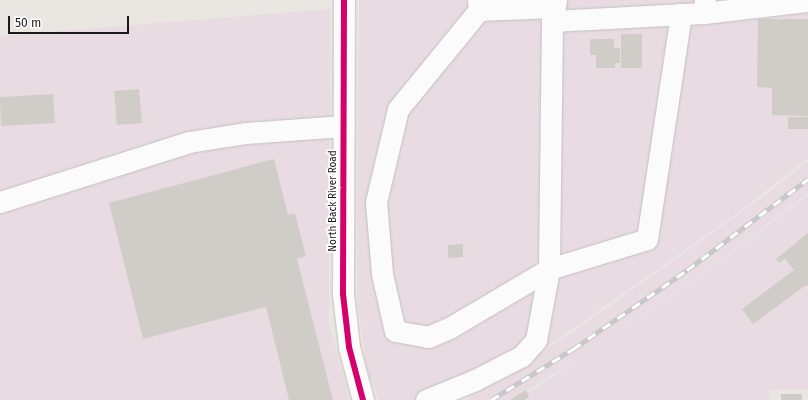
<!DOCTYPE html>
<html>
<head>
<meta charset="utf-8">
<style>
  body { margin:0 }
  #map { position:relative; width:808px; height:400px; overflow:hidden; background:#eae7e2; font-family:"Fira Sans",sans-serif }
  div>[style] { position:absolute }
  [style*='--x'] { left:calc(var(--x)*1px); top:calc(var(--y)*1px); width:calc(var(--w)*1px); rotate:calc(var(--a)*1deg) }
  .industrial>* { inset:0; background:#e8dbe2 }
  .building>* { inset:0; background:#d0cdc9 }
  .roads { filter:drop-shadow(0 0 1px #c2c0be) drop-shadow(0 0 1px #c2c0be) }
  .minor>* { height:21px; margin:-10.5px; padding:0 10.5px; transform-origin:10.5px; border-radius:10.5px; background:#fcfbfb }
  .rail>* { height:4.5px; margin-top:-2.25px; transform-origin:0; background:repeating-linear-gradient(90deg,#fff 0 9px,#c9c8c8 0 18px); box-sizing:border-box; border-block:1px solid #c9c8c8 }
  .cycleway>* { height:6px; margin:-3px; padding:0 3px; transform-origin:3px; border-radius:3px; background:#d6006c }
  span { translate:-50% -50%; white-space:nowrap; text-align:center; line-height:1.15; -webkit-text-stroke:3.5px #fff; paint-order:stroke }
  .street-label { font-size:10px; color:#1a1a1a }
  .scale { position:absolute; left:8px; top:16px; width:121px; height:18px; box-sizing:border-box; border:2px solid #1a1a1a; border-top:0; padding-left:5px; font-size:12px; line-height:14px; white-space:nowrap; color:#1a1a1a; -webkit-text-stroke:3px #fff; paint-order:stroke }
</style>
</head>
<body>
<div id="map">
  <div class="industrial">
    <i style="clip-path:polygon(359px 0,808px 0,808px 158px,736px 214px,544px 349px,460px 400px,379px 400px,367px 370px,357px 297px)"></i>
    <i style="clip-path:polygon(330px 9px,329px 324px,350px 400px,0 400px,0 36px)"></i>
    <i style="clip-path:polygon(808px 161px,808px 193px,704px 272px,584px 355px,512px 400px,465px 400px,570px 334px,764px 196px)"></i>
    <i style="clip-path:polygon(808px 195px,808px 390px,770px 390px,769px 400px,518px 400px,697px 278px)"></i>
  </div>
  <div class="building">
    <i style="clip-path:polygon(758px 19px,808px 19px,808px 116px,772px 115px,772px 88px,757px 87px)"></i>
    <i style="clip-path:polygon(621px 34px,642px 34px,642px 68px,621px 68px)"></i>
    <i style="clip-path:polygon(590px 39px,614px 39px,614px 48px,620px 48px,620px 63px,615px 63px,615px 68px,596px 68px,596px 55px,590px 55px)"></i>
    <i style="clip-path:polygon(139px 89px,142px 123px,117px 125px,114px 91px)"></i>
    <i style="clip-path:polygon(53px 94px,55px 123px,1px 126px,0 97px)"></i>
    <i style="clip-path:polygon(788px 117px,808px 117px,808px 129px,788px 129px)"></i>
    <i style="clip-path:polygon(274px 159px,288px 215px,295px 213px,306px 256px,297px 259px,333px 400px,289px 400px,266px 307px,143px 339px,109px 203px)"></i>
    <i style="clip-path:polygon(808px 233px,808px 287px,806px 285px,753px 324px,742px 309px,794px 270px,785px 259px,779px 263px,776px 259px)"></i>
    <i style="clip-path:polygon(463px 244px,463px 257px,448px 258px,448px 245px)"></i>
    <i style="clip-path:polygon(526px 390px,529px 397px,524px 400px,510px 400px)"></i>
    <i style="clip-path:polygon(781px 394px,802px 394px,802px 400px,781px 400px)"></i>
  </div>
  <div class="roads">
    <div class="minor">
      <i style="--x:344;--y:0;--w:294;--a:90.2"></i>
      <i style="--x:343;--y:294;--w:53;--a:83.5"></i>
      <i style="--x:349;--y:347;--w:55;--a:75.2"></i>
      <i style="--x:478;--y:0;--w:10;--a:84"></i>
      <i style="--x:479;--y:10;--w:76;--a:-2.3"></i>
      <i style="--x:556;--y:0;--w:21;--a:101"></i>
      <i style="--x:552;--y:21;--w:152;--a:-3"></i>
      <i style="--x:704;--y:13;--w:13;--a:-86"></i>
      <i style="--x:479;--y:10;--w:128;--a:129.3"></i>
      <i style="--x:398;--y:109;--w:96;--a:103.3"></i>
      <i style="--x:376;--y:202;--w:72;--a:85.2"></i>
      <i style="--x:382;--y:274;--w:58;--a:77.2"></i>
      <i style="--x:395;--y:331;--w:34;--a:10"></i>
      <i style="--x:428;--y:337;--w:25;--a:-23"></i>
      <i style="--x:451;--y:327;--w:114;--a:-30.6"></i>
      <i style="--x:704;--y:13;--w:105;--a:-6.6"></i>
      <i style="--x:552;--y:21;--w:248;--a:90.7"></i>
      <i style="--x:549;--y:269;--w:102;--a:-17"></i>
      <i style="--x:647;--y:239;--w:228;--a:-81.4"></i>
      <i style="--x:0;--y:202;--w:198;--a:-17.6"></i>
      <i style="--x:189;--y:142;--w:58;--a:-9"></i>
      <i style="--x:246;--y:133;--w:98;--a:-4.1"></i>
      <i style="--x:426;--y:400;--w:53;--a:-22.2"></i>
      <i style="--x:475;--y:380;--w:53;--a:-27.1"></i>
      <i style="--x:522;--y:356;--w:21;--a:-49"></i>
      <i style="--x:536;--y:340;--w:72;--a:-79.6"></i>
    </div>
  </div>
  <div class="rail">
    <i style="--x:491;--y:400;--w:97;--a:-31.9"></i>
    <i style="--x:573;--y:349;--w:139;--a:-34.7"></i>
    <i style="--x:687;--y:270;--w:151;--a:-36.9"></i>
  </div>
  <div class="cycleway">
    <i style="--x:344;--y:0;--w:294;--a:90.2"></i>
    <i style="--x:343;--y:294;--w:53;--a:83.5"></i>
    <i style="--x:349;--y:347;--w:55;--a:75.2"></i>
  </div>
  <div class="street-label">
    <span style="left:334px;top:201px;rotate:-90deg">North Back River Road</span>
  </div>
  <div class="scale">50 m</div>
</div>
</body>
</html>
